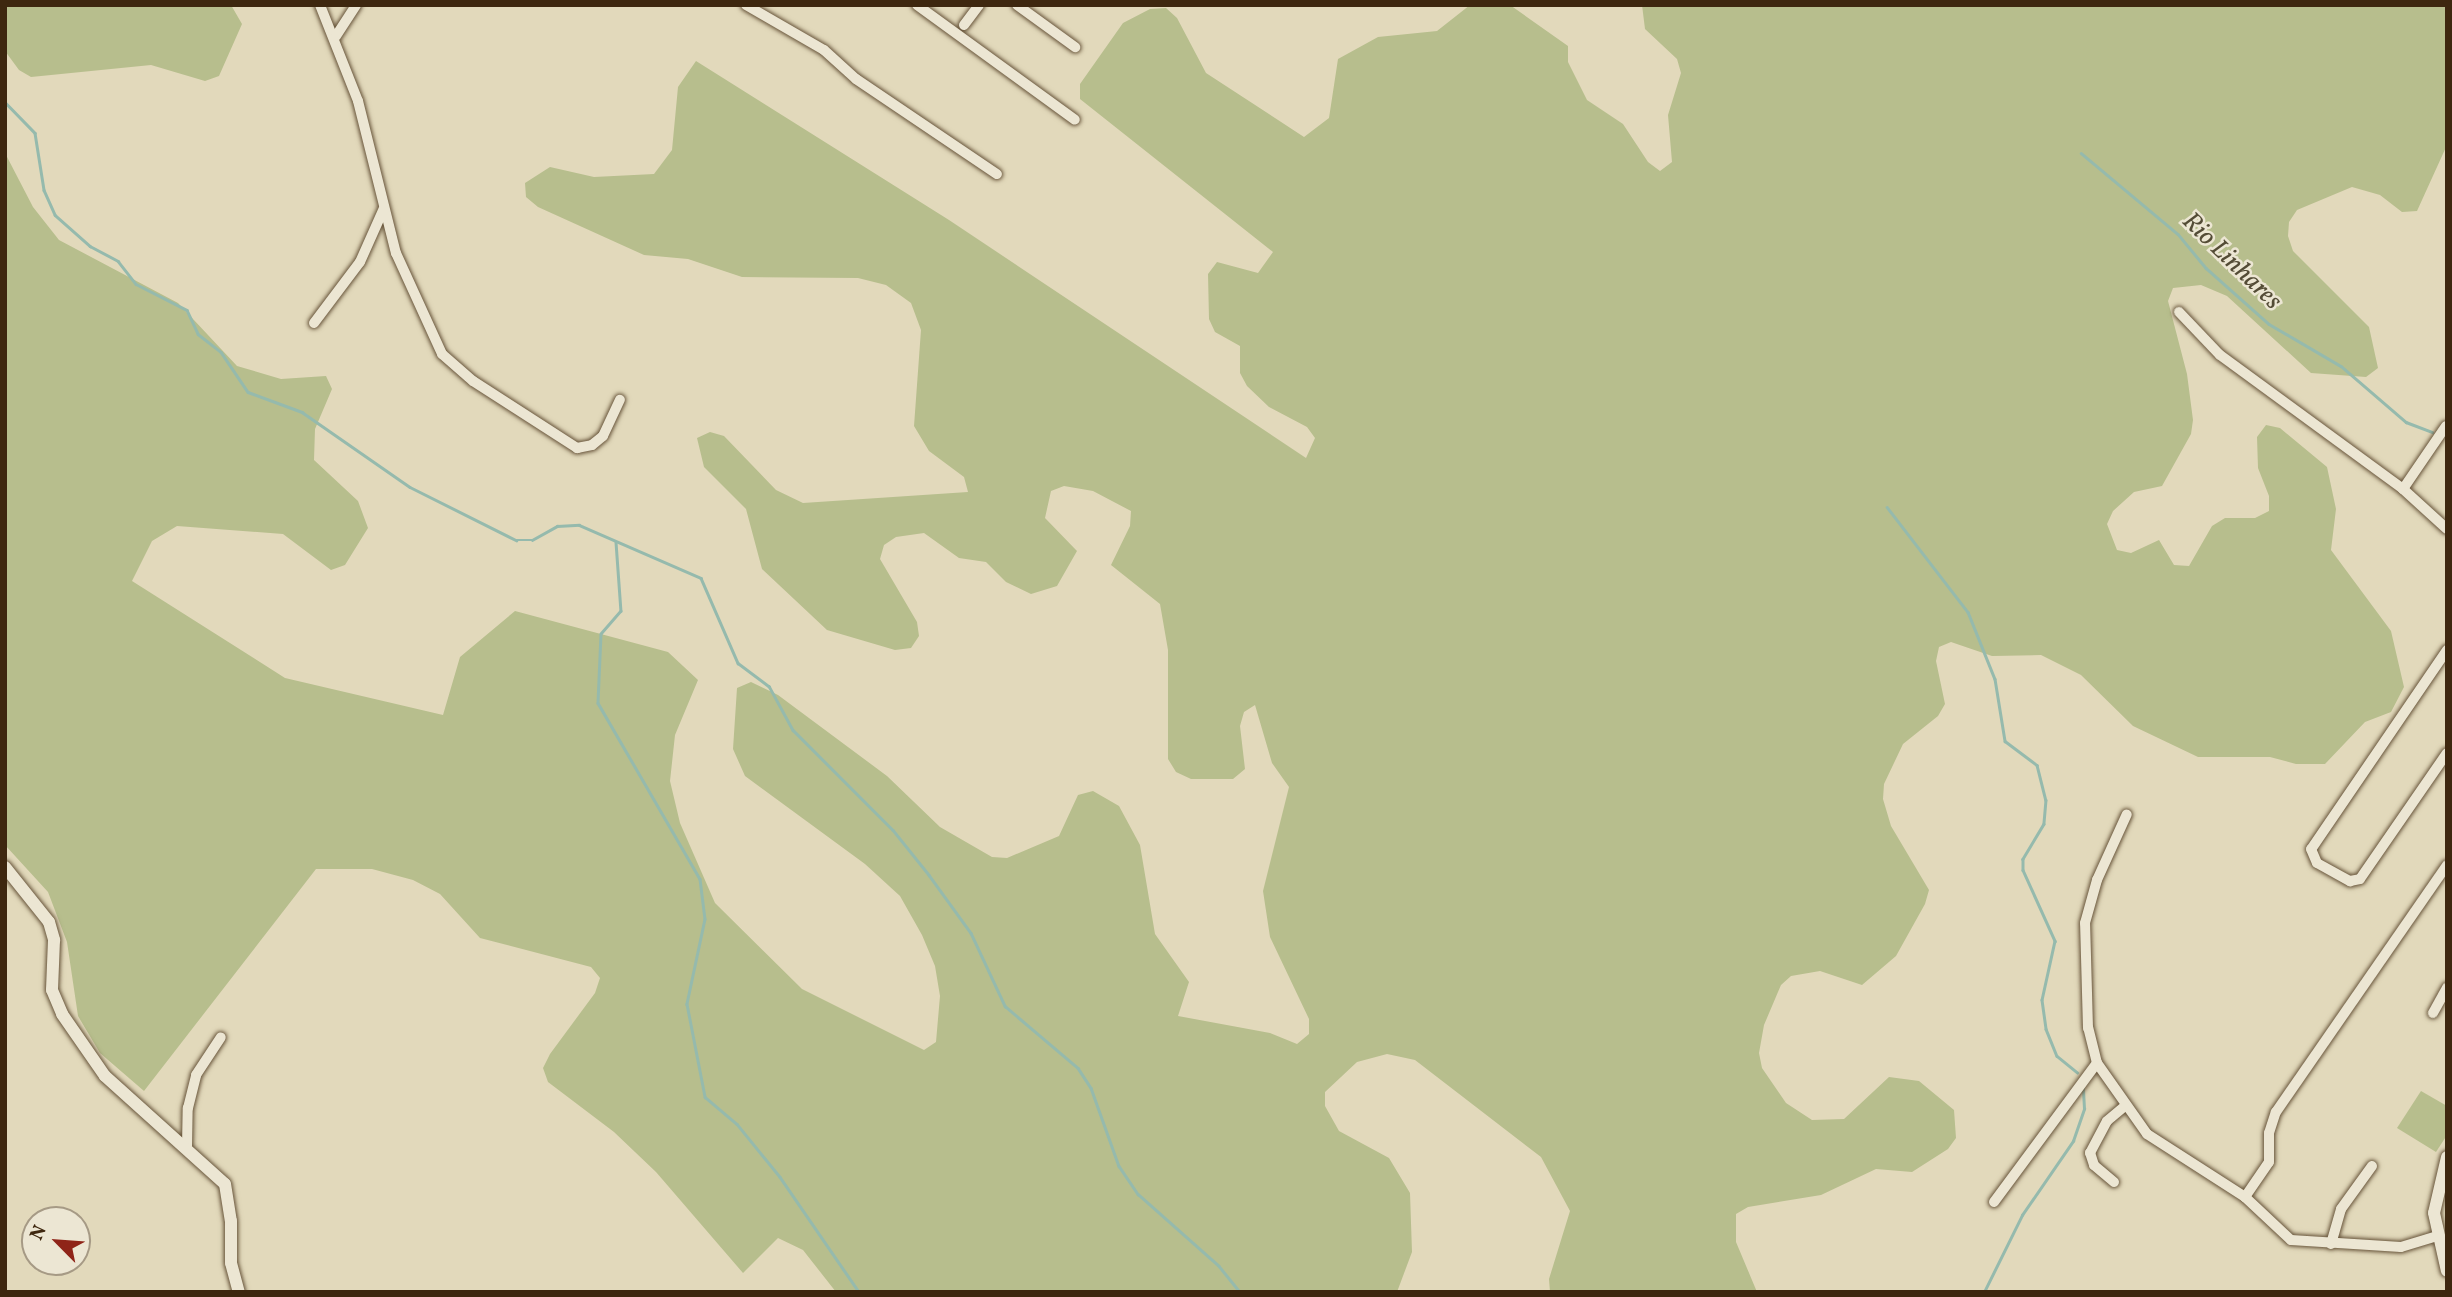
<!DOCTYPE html>
<html>
<head>
<meta charset="utf-8">
<style>
  body { margin:0 }
  #map { position:relative; width:2452px; height:1297px; overflow:hidden; background:#e2d9bb; font-family:Vollkorn,serif }
  div>[style] { position:absolute }
  [style*='--x'] { left:calc(var(--x)*1px); top:calc(var(--y)*1px); width:calc(var(--w)*1px); rotate:calc(var(--a)*1deg) }
  .green>* { inset:0; background:#b7be8d }
  .stream>* { height:2.5px; margin:-1.25px; padding:0 1.25px; transform-origin:1.25px; border-radius:1.25px; background:#95baad }
  .roads { filter:drop-shadow(0 0 2px #67543a) drop-shadow(0 0 2px #67543a) }
  .minor>* { height:10px; margin:-5px; padding:0 5px; transform-origin:5px; border-radius:5px; background:#ece6d3 }
  .tertiary>* { height:12px; margin:-6px; padding:0 6px; transform-origin:6px; border-radius:6px; background:#ece6d3 }
  span { translate:-50% -50%; white-space:nowrap; text-align:center; line-height:1.15; -webkit-text-stroke:5px #ece6d3; paint-order:stroke }
  .water-label { font-size:26px; color:#544c36; font-style:italic }
  .frame { position:absolute; inset:0; border:7px solid #3e270f; pointer-events:none }
  .north { position:absolute; left:21px; top:1206px; width:70px; height:70px; box-sizing:border-box; background:#ece6d3; border:2px solid #a69a85; border-radius:50%; rotate:295deg; font-size:19px; font-weight:700; line-height:28px; text-align:center; color:#3e270f }
  .north::after { content:''; display:block; margin:auto; width:24px; height:32px; background:#8f2418; clip-path:polygon(50% 0,100% 100%,50% 72%,0 100%) }
</style>
</head>
<body>
<div id="map">
  <div class="green">
    <i style="clip-path:polygon(5px 5px,231px 5px,242px 24px,219px 76px,205px 81px,151px 65px,31px 77px,19px 70px,5px 51px)"></i>
    <i style="clip-path:polygon(1470px 5px,1510px 5px,1568px 46px,1568px 62px,1587px 100px,1623px 124px,1648px 162px,1660px 171px,1672px 162px,1668px 115px,1681px 73px,1677px 59px,1645px 29px,1642px 5px,2447px 5px,2447px 145px,2417px 211px,2402px 212px,2380px 195px,2352px 187px,2297px 210px,2289px 222px,2288px 236px,2293px 251px,2369px 327px,2378px 368px,2366px 377px,2311px 373px,2227px 296px,2201px 285px,2173px 288px,2168px 301px,2187px 374px,2193px 420px,2191px 434px,2162px 486px,2134px 492px,2113px 511px,2107px 524px,2117px 550px,2131px 553px,2159px 540px,2174px 565px,2189px 566px,2212px 526px,2225px 518px,2255px 518px,2269px 511px,2269px 496px,2258px 468px,2257px 437px,2266px 425px,2280px 428px,2327px 467px,2336px 509px,2331px 550px,2391px 631px,2404px 687px,2391px 712px,2365px 722px,2325px 764px,2296px 764px,2270px 757px,2198px 757px,2133px 726px,2081px 675px,2041px 655px,1992px 656px,1951px 642px,1939px 647px,1936px 661px,1945px 704px,1938px 716px,1903px 744px,1884px 784px,1883px 799px,1891px 826px,1929px 890px,1925px 904px,1896px 956px,1862px 985px,1820px 971px,1791px 976px,1781px 985px,1764px 1025px,1759px 1053px,1762px 1068px,1786px 1103px,1812px 1120px,1844px 1119px,1889px 1077px,1919px 1081px,1954px 1110px,1956px 1138px,1948px 1149px,1912px 1172px,1876px 1169px,1821px 1195px,1748px 1207px,1736px 1214px,1736px 1242px,1757px 1292px,1550px 1292px,1549px 1279px,1570px 1211px,1541px 1157px,1415px 1060px,1387px 1054px,1357px 1062px,1325px 1092px,1325px 1106px,1339px 1131px,1389px 1158px,1410px 1193px,1412px 1252px,1397px 1292px,836px 1292px,803px 1250px,778px 1238px,743px 1273px,656px 1172px,614px 1132px,548px 1082px,543px 1068px,550px 1054px,595px 993px,600px 978px,591px 967px,480px 938px,440px 894px,413px 880px,372px 869px,316px 869px,144px 1091px,100px 1053px,78px 1016px,67px 942px,48px 892px,5px 845px,5px 153px,33px 207px,59px 240px,178px 303px,237px 366px,281px 379px,326px 376px,332px 389px,315px 429px,314px 460px,358px 501px,368px 528px,345px 565px,331px 570px,283px 534px,177px 526px,152px 541px,132px 581px,285px 678px,443px 715px,460px 657px,515px 611px,668px 652px,698px 680px,675px 735px,670px 781px,680px 823px,715px 903px,802px 989px,924px 1050px,936px 1042px,940px 996px,935px 966px,922px 935px,900px 896px,865px 864px,745px 776px,733px 749px,737px 688px,751px 682px,778px 695px,887px 776px,940px 827px,992px 857px,1007px 858px,1059px 836px,1078px 795px,1093px 791px,1119px 806px,1140px 845px,1155px 934px,1189px 982px,1178px 1016px,1270px 1033px,1297px 1044px,1309px 1034px,1309px 1019px,1270px 937px,1263px 891px,1289px 787px,1272px 763px,1255px 705px,1244px 712px,1240px 726px,1245px 769px,1233px 779px,1191px 779px,1176px 772px,1168px 759px,1168px 650px,1160px 604px,1111px 565px,1130px 526px,1131px 511px,1093px 491px,1064px 486px,1051px 491px,1045px 518px,1077px 551px,1057px 586px,1031px 594px,1006px 582px,986px 562px,959px 558px,924px 533px,896px 537px,884px 545px,880px 559px,917px 622px,919px 636px,911px 648px,895px 650px,827px 630px,762px 569px,746px 509px,704px 467px,697px 438px,710px 432px,724px 436px,776px 490px,803px 503px,968px 492px,964px 477px,929px 451px,914px 426px,921px 330px,911px 303px,886px 285px,858px 278px,742px 277px,688px 259px,644px 255px,538px 207px,526px 197px,525px 183px,550px 167px,594px 177px,654px 174px,672px 150px,678px 87px,696px 61px,949px 220px,1306px 458px,1315px 438px,1307px 427px,1269px 407px,1247px 386px,1240px 373px,1240px 346px,1215px 332px,1209px 319px,1208px 274px,1217px 262px,1258px 273px,1273px 252px,1080px 99px,1080px 84px,1123px 23px,1150px 9px,1166px 8px,1177px 18px,1206px 73px,1304px 137px,1329px 118px,1338px 59px,1378px 37px,1437px 31px)"></i>
    <i style="clip-path:polygon(2421px 1091px,2447px 1106px,2447px 1135px,2436px 1152px,2397px 1128px)"></i>
  </div>
  <div class="stream">
    <i style="--x:5;--y:102;--w:43;--a:45.9"></i>
    <i style="--x:35;--y:133;--w:58;--a:81"></i>
    <i style="--x:44;--y:190;--w:27;--a:66"></i>
    <i style="--x:55;--y:215;--w:47;--a:41.5"></i>
    <i style="--x:90;--y:246;--w:32;--a:28"></i>
    <i style="--x:118;--y:261;--w:29;--a:52"></i>
    <i style="--x:136;--y:284;--w:57;--a:27"></i>
    <i style="--x:187;--y:310;--w:26;--a:65"></i>
    <i style="--x:198;--y:334;--w:29;--a:38"></i>
    <i style="--x:221;--y:352;--w:48;--a:56"></i>
    <i style="--x:248;--y:392;--w:58;--a:20.3"></i>
    <i style="--x:302;--y:412;--w:131;--a:34.8"></i>
    <i style="--x:410;--y:487;--w:119;--a:26.6"></i>
    <i style="--x:516;--y:540;--w:16;--a:0"></i>
    <i style="--x:532;--y:540;--w:29;--a:-29"></i>
    <i style="--x:557;--y:526;--w:22;--a:-3"></i>
    <i style="--x:579;--y:525;--w:133;--a:23.5"></i>
    <i style="--x:701;--y:578;--w:93;--a:66.5"></i>
    <i style="--x:738;--y:663;--w:39;--a:37"></i>
    <i style="--x:769;--y:686;--w:50;--a:61.4"></i>
    <i style="--x:793;--y:730;--w:141;--a:45"></i>
    <i style="--x:893;--y:830;--w:58;--a:51.3"></i>
    <i style="--x:929;--y:875;--w:72;--a:54.1"></i>
    <i style="--x:971;--y:933;--w:81;--a:65"></i>
    <i style="--x:1005;--y:1006;--w:96;--a:40.3"></i>
    <i style="--x:1078;--y:1068;--w:24;--a:57"></i>
    <i style="--x:1091;--y:1088;--w:83;--a:70.3"></i>
    <i style="--x:1119;--y:1166;--w:34;--a:56"></i>
    <i style="--x:1138;--y:1194;--w:108;--a:41.6"></i>
    <i style="--x:1219;--y:1266;--w:33;--a:51"></i>
    <i style="--x:2081;--y:153;--w:126;--a:39.9"></i>
    <i style="--x:2178;--y:234;--w:44;--a:50.5"></i>
    <i style="--x:2206;--y:268;--w:84;--a:41.6"></i>
    <i style="--x:2269;--y:324;--w:83;--a:30.3"></i>
    <i style="--x:2341;--y:366;--w:86;--a:40.7"></i>
    <i style="--x:2406;--y:422;--w:28;--a:21"></i>
    <i style="--x:1887;--y:507;--w:133;--a:52.4"></i>
    <i style="--x:1968;--y:612;--w:72;--a:68.1"></i>
    <i style="--x:1995;--y:679;--w:63;--a:80.8"></i>
    <i style="--x:2005;--y:741;--w:40;--a:37"></i>
    <i style="--x:2037;--y:765;--w:36;--a:76"></i>
    <i style="--x:2046;--y:800;--w:24;--a:95"></i>
    <i style="--x:2044;--y:824;--w:41;--a:121"></i>
    <i style="--x:2023;--y:859;--w:11;--a:90"></i>
    <i style="--x:2023;--y:870;--w:78;--a:65.7"></i>
    <i style="--x:2055;--y:941;--w:60;--a:102.4"></i>
    <i style="--x:2042;--y:1000;--w:29;--a:82"></i>
    <i style="--x:2046;--y:1029;--w:29;--a:68"></i>
    <i style="--x:2057;--y:1056;--w:26;--a:39"></i>
    <i style="--x:616;--y:542;--w:69;--a:85.9"></i>
    <i style="--x:621;--y:611;--w:30;--a:131"></i>
    <i style="--x:601;--y:634;--w:69;--a:92.5"></i>
    <i style="--x:598;--y:703;--w:203;--a:59.9"></i>
    <i style="--x:700;--y:879;--w:40;--a:82.9"></i>
    <i style="--x:705;--y:919;--w:87;--a:102"></i>
    <i style="--x:687;--y:1004;--w:95;--a:79"></i>
    <i style="--x:705;--y:1097;--w:42;--a:40.2"></i>
    <i style="--x:737;--y:1124;--w:68;--a:50.9"></i>
    <i style="--x:780;--y:1177;--w:140;--a:55.5"></i>
    <i style="--x:1984;--y:1292;--w:86;--a:-63.7"></i>
    <i style="--x:2022;--y:1215;--w:90;--a:-55.4"></i>
    <i style="--x:2073;--y:1141;--w:34;--a:-71"></i>
    <i style="--x:2084;--y:1109;--w:21;--a:-93"></i>
  </div>
  <div class="roads">
    <div class="minor">
      <i style="--x:320;--y:5;--w:103;--a:68.4"></i>
      <i style="--x:358;--y:101;--w:157;--a:76"></i>
      <i style="--x:396;--y:253;--w:111;--a:65.5"></i>
      <i style="--x:442;--y:354;--w:41;--a:41.1"></i>
      <i style="--x:473;--y:381;--w:124;--a:32.8"></i>
      <i style="--x:577;--y:448;--w:15;--a:-11"></i>
      <i style="--x:592;--y:445;--w:14;--a:-39"></i>
      <i style="--x:603;--y:436;--w:40;--a:-65"></i>
      <i style="--x:746;--y:5;--w:90;--a:30"></i>
      <i style="--x:824;--y:50;--w:43;--a:42.2"></i>
      <i style="--x:856;--y:79;--w:170;--a:34"></i>
      <i style="--x:917;--y:5;--w:195;--a:36"></i>
      <i style="--x:1017;--y:5;--w:72;--a:35.9"></i>
      <i style="--x:964;--y:25;--w:25;--a:-53"></i>
      <i style="--x:336;--y:36;--w:37;--a:-57"></i>
      <i style="--x:2179;--y:312;--w:59;--a:46.4"></i>
      <i style="--x:2220;--y:355;--w:227;--a:36.2"></i>
      <i style="--x:2403;--y:489;--w:59;--a:42.3"></i>
      <i style="--x:314;--y:323;--w:76;--a:-53"></i>
      <i style="--x:360;--y:262;--w:59;--a:-66"></i>
      <i style="--x:2403;--y:489;--w:76;--a:-55.7"></i>
      <i style="--x:2447;--y:650;--w:241;--a:124.3"></i>
      <i style="--x:2311;--y:849;--w:15;--a:67"></i>
      <i style="--x:2317;--y:863;--w:38;--a:29"></i>
      <i style="--x:2350;--y:881;--w:10;--a:-11"></i>
      <i style="--x:2360;--y:879;--w:153;--a:-55.4"></i>
      <i style="--x:2433;--y:1013;--w:29;--a:-61"></i>
      <i style="--x:2097;--y:1063;--w:36;--a:-104"></i>
      <i style="--x:2088;--y:1028;--w:105;--a:-91.6"></i>
      <i style="--x:2085;--y:923;--w:45;--a:-74.4"></i>
      <i style="--x:2097;--y:880;--w:72;--a:-65.6"></i>
      <i style="--x:187;--y:1147;--w:39;--a:-89"></i>
      <i style="--x:188;--y:1108;--w:34;--a:-76"></i>
      <i style="--x:196;--y:1075;--w:45;--a:-56.7"></i>
      <i style="--x:2114;--y:1182;--w:26;--a:-140"></i>
      <i style="--x:2094;--y:1165;--w:13;--a:-108"></i>
      <i style="--x:2090;--y:1153;--w:36;--a:-62"></i>
      <i style="--x:2107;--y:1121;--w:23;--a:-40"></i>
      <i style="--x:2245;--y:1197;--w:42;--a:-55.6"></i>
      <i style="--x:2269;--y:1162;--w:29;--a:-90"></i>
      <i style="--x:2269;--y:1133;--w:22;--a:-72"></i>
      <i style="--x:2276;--y:1112;--w:300;--a:-55.3"></i>
      <i style="--x:1994;--y:1202;--w:173;--a:-53.5"></i>
      <i style="--x:2097;--y:1063;--w:87;--a:54.8"></i>
      <i style="--x:2147;--y:1134;--w:117;--a:32.7"></i>
      <i style="--x:2245;--y:1197;--w:63;--a:43.1"></i>
      <i style="--x:2291;--y:1240;--w:110;--a:3.6"></i>
      <i style="--x:2401;--y:1247;--w:37;--a:-17"></i>
      <i style="--x:2331;--y:1244;--w:36;--a:-74"></i>
      <i style="--x:2341;--y:1209;--w:53;--a:-54.2"></i>
    </div>
    <div class="tertiary">
      <i style="--x:5;--y:867;--w:70;--a:51.3"></i>
      <i style="--x:49;--y:922;--w:19;--a:74"></i>
      <i style="--x:54;--y:940;--w:50;--a:92.3"></i>
      <i style="--x:52;--y:990;--w:26;--a:67"></i>
      <i style="--x:62;--y:1014;--w:75;--a:55.3"></i>
      <i style="--x:105;--y:1076;--w:161;--a:42"></i>
      <i style="--x:225;--y:1184;--w:37;--a:81"></i>
      <i style="--x:231;--y:1221;--w:42;--a:90"></i>
      <i style="--x:231;--y:1263;--w:30;--a:75"></i>
      <i style="--x:2447;--y:1157;--w:57;--a:103.1"></i>
      <i style="--x:2434;--y:1213;--w:59;--a:77.4"></i>
    </div>
  </div>
  <div class="water-label">
    <span style="left:2231px;top:262px;rotate:44deg">Rio Linhares</span>
  </div>
  <div class="frame"></div>
  <div class="north">N</div>
</div>
</body>
</html>
